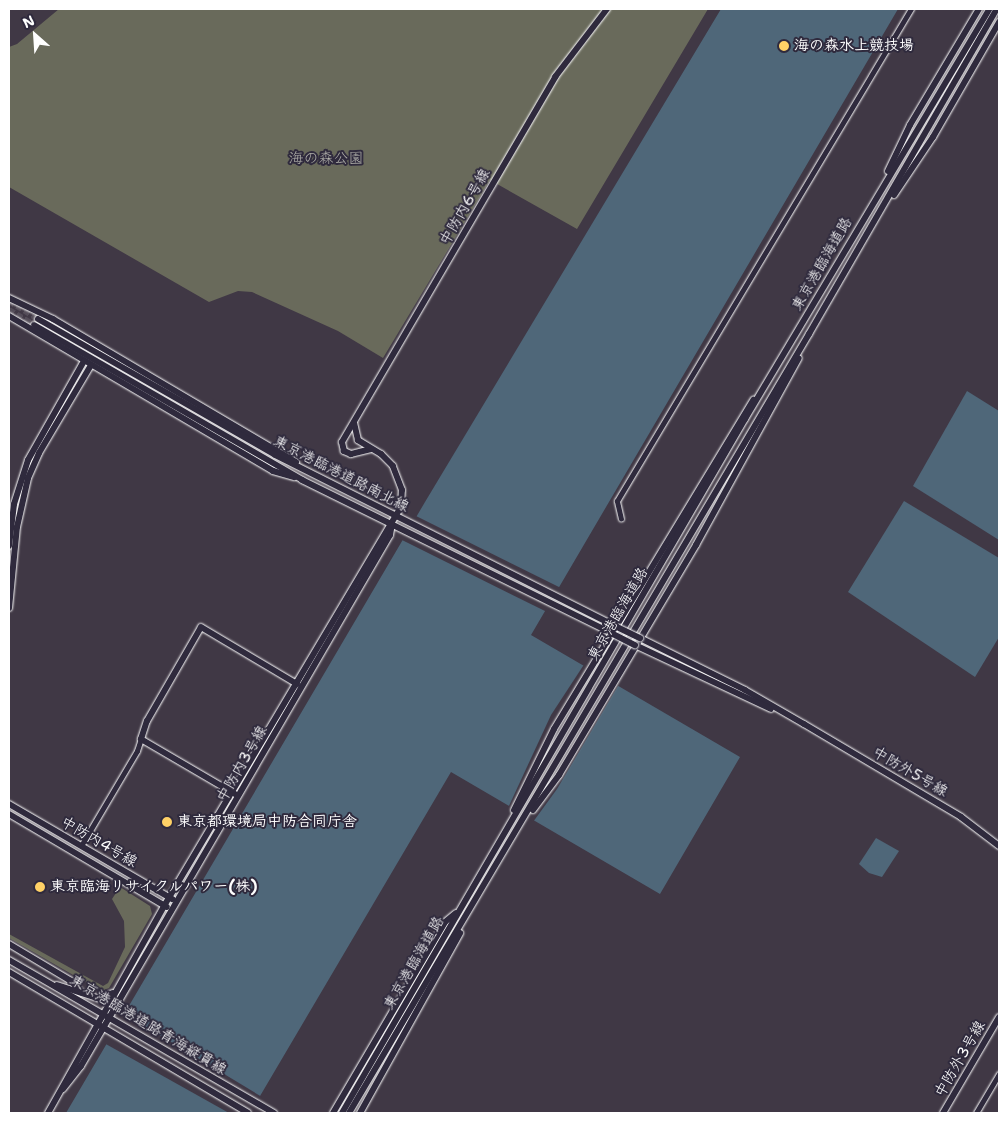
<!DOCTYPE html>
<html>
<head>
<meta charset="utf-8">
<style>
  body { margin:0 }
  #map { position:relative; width:1008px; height:1122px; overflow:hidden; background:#403845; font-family:"Shantell Sans","Klee One",sans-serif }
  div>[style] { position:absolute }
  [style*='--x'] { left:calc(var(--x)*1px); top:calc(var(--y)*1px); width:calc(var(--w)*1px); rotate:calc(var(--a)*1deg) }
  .green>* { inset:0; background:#696a5b }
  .water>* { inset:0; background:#4f6779 }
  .pier>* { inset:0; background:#403845 }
  .secondary-tunnel>* { height:6px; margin-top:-3px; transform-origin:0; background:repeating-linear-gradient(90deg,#534c58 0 6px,transparent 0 9px) }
  .roads { filter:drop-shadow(0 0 1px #fff) drop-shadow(0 0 1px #fff) }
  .street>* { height:4.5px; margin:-2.25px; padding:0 2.25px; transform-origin:2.25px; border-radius:2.25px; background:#2f2a3d }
  .secondary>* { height:6px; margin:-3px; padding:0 3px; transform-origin:3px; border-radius:3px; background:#2f2a3d }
  .bridges { filter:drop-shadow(0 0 1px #fff) drop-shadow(0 0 1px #fff) }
  .secondary-bridge>* { height:6px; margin:-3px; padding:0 3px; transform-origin:3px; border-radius:3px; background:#2f2a3d }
  .dots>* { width:14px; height:14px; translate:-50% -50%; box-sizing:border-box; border:2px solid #2f2a3d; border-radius:50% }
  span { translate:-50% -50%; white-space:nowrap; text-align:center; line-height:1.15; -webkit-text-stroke:4px #2f2a3d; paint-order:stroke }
  .poi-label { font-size:15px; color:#fff; font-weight:700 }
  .left { translate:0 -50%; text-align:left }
  .park-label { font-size:15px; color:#b4b4ad }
  .street-label { font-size:15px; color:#fff }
  .frame { position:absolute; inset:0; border:10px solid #fff; pointer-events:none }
  .north { position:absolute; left:10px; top:10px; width:50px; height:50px; -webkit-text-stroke:4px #2f2a3d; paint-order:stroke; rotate:334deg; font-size:14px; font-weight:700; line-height:20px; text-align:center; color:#fff }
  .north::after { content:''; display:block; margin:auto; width:18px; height:22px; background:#fff; clip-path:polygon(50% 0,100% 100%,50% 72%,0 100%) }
</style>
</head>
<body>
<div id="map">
  <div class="green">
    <i style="clip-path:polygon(59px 9px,708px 9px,577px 229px,490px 180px,383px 358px,338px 331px,252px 292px,238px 291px,209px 302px,9px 187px,9px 47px,17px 44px)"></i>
    <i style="clip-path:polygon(120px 887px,150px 906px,152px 914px,109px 988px,101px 991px,9px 938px,9px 934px,103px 986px,108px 983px,125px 947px,124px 921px,112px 899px)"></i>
  </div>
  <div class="water">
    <i style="clip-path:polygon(721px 9px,898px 9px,531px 635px,740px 757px,660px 894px,451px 772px,250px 1113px,66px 1113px,425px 502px)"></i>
    <i style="clip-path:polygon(967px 391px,999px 411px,999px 540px,913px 486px)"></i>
    <i style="clip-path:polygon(904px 501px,999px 558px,999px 637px,975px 677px,848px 592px)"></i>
    <i style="clip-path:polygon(876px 838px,899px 851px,882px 877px,869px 873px,859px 864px)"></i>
  </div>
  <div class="pier">
    <i style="clip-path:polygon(414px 515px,561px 588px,547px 612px,400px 539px)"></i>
    <i style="clip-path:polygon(585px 663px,617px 681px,618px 686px,557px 789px,533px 822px,508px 808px,551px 715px)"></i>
    <i style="clip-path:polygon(123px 1013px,262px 1097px,253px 1113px,229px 1113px,104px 1043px)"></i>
  </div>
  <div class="secondary-tunnel">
    <i style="--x:9;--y:301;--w:34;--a:32"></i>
    <i style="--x:9;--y:310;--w:29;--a:31"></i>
  </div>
  <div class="roads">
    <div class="street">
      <i style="--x:621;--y:519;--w:18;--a:-103"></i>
      <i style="--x:617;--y:501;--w:573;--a:-59.14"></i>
      <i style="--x:81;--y:846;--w:110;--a:-59.5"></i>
      <i style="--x:137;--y:751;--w:13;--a:-72"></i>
      <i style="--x:976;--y:1113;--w:45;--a:-59.5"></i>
    </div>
    <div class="secondary">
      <i style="--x:888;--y:171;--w:51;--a:-64.4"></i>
      <i style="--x:910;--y:125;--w:135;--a:-59.3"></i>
      <i style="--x:894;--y:195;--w:70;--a:-56.1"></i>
      <i style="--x:933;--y:137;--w:133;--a:-60.1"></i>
      <i style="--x:9;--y:298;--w:49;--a:25.5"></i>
      <i style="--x:53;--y:319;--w:282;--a:30.5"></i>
      <i style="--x:9;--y:316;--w:306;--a:30.4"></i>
      <i style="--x:273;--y:471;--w:22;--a:16"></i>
      <i style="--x:38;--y:319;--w:273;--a:29.8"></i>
      <i style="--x:275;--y:455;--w:381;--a:26.7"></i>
      <i style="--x:34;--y:325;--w:310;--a:30"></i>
      <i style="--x:302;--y:480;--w:345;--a:26.3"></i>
      <i style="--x:371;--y:449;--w:21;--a:166"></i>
      <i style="--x:351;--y:454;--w:8;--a:-157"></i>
      <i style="--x:344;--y:451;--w:9;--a:-103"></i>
      <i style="--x:342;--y:442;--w:423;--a:-59.7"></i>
      <i style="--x:555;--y:77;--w:86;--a:-52.6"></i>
      <i style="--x:9;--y:546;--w:42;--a:-83.2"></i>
      <i style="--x:14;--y:504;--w:46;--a:-72.3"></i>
      <i style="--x:28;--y:460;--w:114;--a:-60.5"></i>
      <i style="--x:9;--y:608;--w:81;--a:-84.4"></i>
      <i style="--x:17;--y:527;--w:50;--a:-77.3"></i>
      <i style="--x:28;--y:478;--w:27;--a:-66"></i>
      <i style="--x:39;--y:453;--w:102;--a:-59.4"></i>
      <i style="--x:640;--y:638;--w:117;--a:26.3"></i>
      <i style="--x:745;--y:690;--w:68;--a:30"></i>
      <i style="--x:804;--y:724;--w:182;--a:30.6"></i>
      <i style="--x:961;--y:817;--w:48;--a:37.3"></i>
      <i style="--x:635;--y:645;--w:150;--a:25.2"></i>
      <i style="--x:235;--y:794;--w:109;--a:-149.7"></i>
      <i style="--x:141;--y:739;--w:19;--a:-72"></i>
      <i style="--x:147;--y:721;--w:108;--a:-60.1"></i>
      <i style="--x:201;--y:627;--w:112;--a:30.7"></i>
      <i style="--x:9;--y:804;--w:189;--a:30.2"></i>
      <i style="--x:514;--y:810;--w:90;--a:-63.7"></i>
      <i style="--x:554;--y:729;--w:385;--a:-58.8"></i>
      <i style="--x:533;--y:810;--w:44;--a:-53.4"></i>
      <i style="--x:559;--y:775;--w:268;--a:-59.2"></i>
      <i style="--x:696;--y:545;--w:213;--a:-61.2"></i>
      <i style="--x:9;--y:814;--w:183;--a:30.5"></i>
      <i style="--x:9;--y:944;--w:72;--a:30.8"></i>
      <i style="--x:71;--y:981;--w:16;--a:47"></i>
      <i style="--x:9;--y:960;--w:306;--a:30"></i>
      <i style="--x:9;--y:972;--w:277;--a:30.5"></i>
      <i style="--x:57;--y:985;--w:45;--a:18"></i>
      <i style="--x:100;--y:999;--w:14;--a:-25"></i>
      <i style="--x:63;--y:1089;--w:29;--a:-52"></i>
      <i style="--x:81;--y:1066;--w:614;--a:-59.8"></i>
      <i style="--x:390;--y:535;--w:11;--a:-80"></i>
      <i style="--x:48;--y:1113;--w:237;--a:-60.7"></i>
      <i style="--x:164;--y:906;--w:464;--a:-59.3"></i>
      <i style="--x:401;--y:507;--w:17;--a:-87"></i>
      <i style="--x:402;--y:490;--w:26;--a:-111"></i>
      <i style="--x:393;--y:466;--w:17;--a:-135"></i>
      <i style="--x:381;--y:454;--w:27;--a:-149"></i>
      <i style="--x:358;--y:440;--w:17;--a:-103"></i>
      <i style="--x:333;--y:1113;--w:221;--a:-59.6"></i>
      <i style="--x:445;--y:922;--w:14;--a:-39"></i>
      <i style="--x:342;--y:1113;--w:803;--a:-59.86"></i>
      <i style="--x:745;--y:419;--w:477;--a:-59.2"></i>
      <i style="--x:349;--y:1113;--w:905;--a:-59.44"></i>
      <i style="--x:809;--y:334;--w:375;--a:-60"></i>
      <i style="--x:360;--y:1113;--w:206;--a:-60.9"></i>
      <i style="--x:943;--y:1113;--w:111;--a:-59.7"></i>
    </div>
  </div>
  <div class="bridges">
    <div class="secondary-bridge">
      <i style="--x:615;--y:626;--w:28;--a:26"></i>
      <i style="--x:611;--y:633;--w:27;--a:27"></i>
    </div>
  </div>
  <div class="dots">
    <i style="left:784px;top:46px;background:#ffd166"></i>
    <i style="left:167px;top:822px;background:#ffd166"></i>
    <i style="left:40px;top:887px;background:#ffd166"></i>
  </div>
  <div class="poi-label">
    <span class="left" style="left:794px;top:46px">海の森水上競技場</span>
    <span class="left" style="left:177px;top:822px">東京都環境局中防合同庁舎</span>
    <span class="left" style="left:50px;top:887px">東京臨海リサイクルパワー(株)</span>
  </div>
  <div class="park-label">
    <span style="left:326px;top:159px">海の森公園</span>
  </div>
  <div class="street-label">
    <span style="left:465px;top:207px;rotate:-60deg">中防内6号線</span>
    <span style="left:822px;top:264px;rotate:-60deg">東京港臨海道路</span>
    <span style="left:341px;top:474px;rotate:27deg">東京港臨港道路南北線</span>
    <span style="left:618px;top:614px;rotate:-60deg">東京港臨海道路</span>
    <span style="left:242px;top:764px;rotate:-60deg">中防内3号線</span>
    <span style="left:910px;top:772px;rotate:30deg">中防外5号線</span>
    <span style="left:99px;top:842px;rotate:30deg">中防内4号線</span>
    <span style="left:414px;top:963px;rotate:-60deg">東京港臨海道路</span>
    <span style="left:148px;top:1025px;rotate:31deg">東京港臨港道路青海縦貫線</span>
    <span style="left:960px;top:1059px;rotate:-60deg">中防外3号線</span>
  </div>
  <div class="frame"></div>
  <div class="north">N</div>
</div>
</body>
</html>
